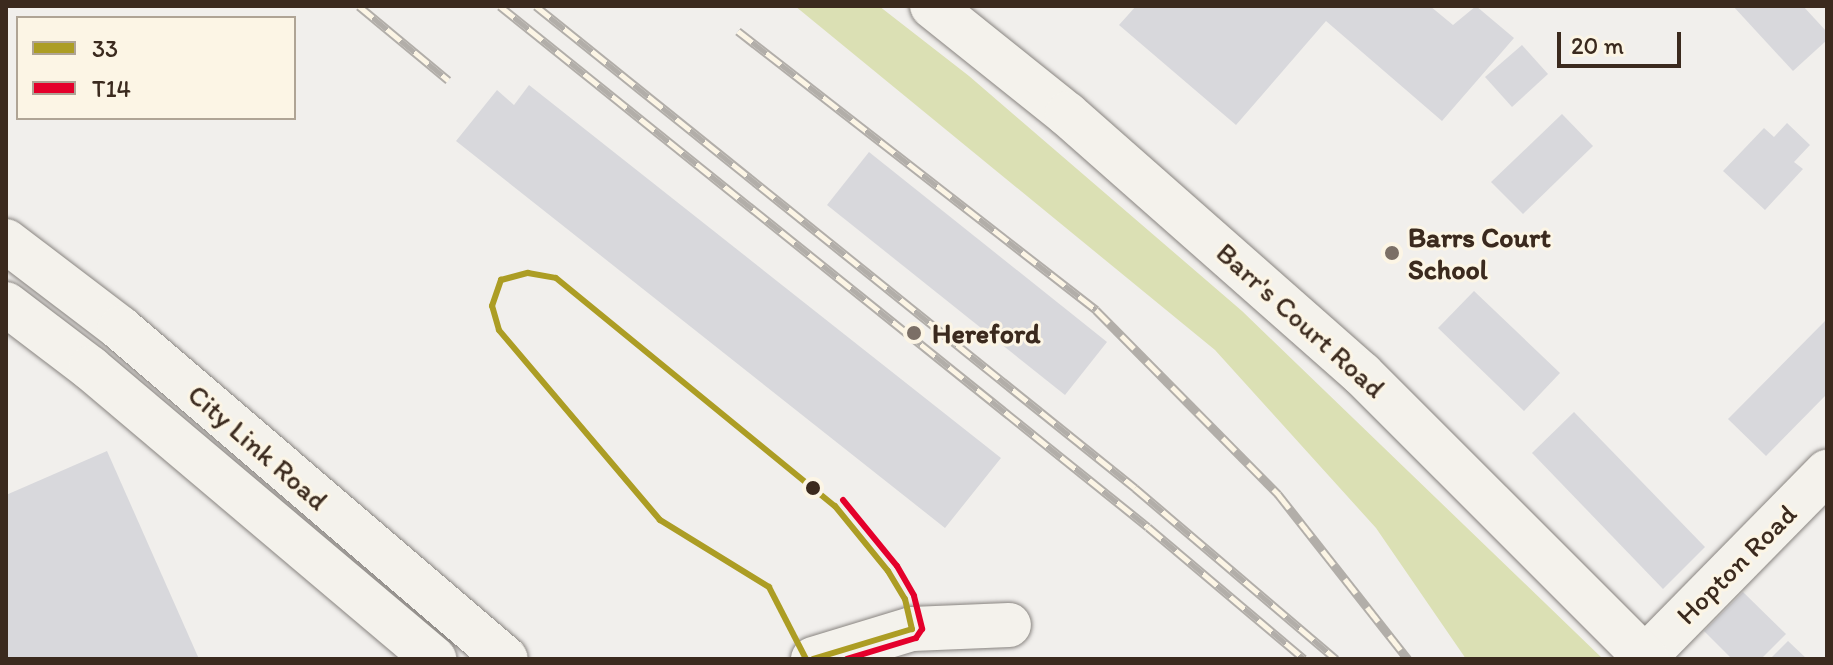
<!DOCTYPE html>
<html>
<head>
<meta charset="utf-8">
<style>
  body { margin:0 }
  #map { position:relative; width:1833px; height:665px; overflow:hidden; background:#f1efec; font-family:Itim,sans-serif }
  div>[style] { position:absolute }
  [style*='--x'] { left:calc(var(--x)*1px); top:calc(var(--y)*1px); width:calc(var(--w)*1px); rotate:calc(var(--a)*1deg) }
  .green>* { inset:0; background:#dbe0b4 }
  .building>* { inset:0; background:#d8d8dc }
  .roads { filter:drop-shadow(0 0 2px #888480) drop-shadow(0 0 2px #888480) }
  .minor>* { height:44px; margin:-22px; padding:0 22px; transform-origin:22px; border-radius:22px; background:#f4f2ec }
  .tertiary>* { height:44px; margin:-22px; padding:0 22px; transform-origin:22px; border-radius:22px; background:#f4f2ec }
  .trunk>* { height:44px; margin:-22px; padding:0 22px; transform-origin:22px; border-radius:22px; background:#f4f2ec }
  .rail>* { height:9px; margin-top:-4.5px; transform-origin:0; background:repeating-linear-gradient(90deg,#fcf5e5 0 18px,#b2aea9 0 36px); box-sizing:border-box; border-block:2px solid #b2aea9 }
  .bus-1>* { height:6px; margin:-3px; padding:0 3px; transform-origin:3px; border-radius:3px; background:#ac9d24 }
  .bus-2>* { height:6px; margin:-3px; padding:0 3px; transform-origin:3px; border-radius:3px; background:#e4002b }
  .dots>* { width:22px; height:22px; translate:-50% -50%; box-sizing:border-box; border:4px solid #fcf5e5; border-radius:50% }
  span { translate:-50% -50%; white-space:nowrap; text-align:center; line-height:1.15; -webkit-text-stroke:6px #fcf5e5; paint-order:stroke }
  .poi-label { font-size:28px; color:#3b2a1e; font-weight:700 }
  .left { translate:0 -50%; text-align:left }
  .street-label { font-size:28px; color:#3b2a1e }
  .frame { position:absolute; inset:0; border:8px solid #3b2a1e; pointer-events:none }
  .legend { position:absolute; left:16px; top:16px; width:280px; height:104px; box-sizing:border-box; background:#fcf5e5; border:2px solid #afa495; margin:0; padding:10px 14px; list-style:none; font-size:24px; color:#3b2a1e }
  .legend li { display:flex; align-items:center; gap:16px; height:40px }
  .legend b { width:40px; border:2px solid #afa495 }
  .scale { position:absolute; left:1557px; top:32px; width:124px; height:36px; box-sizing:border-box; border:4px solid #3b2a1e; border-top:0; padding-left:10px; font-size:24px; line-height:28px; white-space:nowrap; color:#3b2a1e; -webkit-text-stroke:6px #fcf5e5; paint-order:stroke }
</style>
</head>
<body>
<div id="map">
  <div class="green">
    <i style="clip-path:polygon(795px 6px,879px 6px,969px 76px,1242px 311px,1603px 659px,1466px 659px,1376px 528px,1215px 350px)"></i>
  </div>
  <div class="building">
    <i style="clip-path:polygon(1136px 6px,1430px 6px,1453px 25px,1476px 6px,1514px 38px,1442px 121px,1326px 21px,1236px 125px,1119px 25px)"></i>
    <i style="clip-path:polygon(1733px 6px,1803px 6px,1827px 32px,1827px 40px,1793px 71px)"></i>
    <i style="clip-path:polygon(1522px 45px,1548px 74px,1512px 107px,1485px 77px)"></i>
    <i style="clip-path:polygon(529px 85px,1001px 458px,945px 528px,456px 141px,497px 90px,514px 105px)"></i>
    <i style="clip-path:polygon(1562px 114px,1593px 146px,1523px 214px,1491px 182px)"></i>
    <i style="clip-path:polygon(1787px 123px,1810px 145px,1794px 162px,1803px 169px,1765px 210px,1723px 171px,1764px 128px,1774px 137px)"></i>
    <i style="clip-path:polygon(869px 152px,1107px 342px,1065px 395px,827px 205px)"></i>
    <i style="clip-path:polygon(1474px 291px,1560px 373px,1524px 411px,1438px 328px)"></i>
    <i style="clip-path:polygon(1827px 319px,1827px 394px,1766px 456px,1728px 419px)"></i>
    <i style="clip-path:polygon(1574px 412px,1705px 547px,1663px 589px,1532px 453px)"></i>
    <i style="clip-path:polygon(107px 451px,199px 659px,6px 659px,6px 495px)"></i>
    <i style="clip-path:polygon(1743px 592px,1786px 634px,1761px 659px,1732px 659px,1704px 631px)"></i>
    <i style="clip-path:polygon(1788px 641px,1807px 659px,1770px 659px)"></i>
  </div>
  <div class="roads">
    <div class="minor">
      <i style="--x:1645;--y:657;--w:260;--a:-45.5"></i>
      <i style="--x:813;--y:659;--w:103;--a:-16.9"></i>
      <i style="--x:912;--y:629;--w:97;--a:-2.4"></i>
    </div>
    <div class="tertiary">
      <i style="--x:932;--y:6;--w:173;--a:38.7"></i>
      <i style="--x:1067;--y:114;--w:393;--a:41.4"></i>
      <i style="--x:1362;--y:374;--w:403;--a:45"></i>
    </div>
    <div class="trunk">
      <i style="--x:6;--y:241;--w:143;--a:37.3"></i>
      <i style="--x:120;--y:328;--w:508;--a:40.61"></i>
      <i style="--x:6;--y:304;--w:106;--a:37.3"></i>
      <i style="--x:90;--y:368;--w:451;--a:40.2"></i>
    </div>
  </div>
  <div class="rail">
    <i style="--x:359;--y:6;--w:116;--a:39.7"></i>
    <i style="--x:500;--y:6;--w:831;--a:38.8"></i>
    <i style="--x:1148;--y:527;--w:204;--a:40.2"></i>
    <i style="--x:536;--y:6;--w:769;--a:38.82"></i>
    <i style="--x:1135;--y:488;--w:264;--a:40.4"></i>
    <i style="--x:738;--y:31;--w:454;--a:37.9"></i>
    <i style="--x:1096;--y:310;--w:259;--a:45.3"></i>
    <i style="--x:1278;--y:494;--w:210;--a:51.8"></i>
  </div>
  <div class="bus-1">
    <i style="--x:806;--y:659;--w:81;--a:-117.2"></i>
    <i style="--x:769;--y:587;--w:128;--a:-148.4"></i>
    <i style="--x:660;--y:520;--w:249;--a:-130.3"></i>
    <i style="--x:499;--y:330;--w:25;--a:-106"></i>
    <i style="--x:492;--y:306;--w:28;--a:-71"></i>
    <i style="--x:501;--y:280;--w:28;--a:-15"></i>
    <i style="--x:528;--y:273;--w:28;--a:10"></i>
    <i style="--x:556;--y:278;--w:360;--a:39.3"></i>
    <i style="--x:835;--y:506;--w:84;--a:50.8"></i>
    <i style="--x:888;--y:571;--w:33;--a:59"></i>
    <i style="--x:905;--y:599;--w:31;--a:77"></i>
    <i style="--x:912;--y:629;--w:103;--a:163.1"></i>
  </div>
  <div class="bus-2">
    <i style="--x:843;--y:500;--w:85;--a:50.7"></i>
    <i style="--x:897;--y:566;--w:34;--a:60"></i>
    <i style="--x:914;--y:596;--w:34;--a:76"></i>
    <i style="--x:922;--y:629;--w:11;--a:124"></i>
    <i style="--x:916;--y:638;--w:72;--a:163.1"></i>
  </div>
  <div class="dots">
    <i style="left:1392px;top:253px;background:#7b6f66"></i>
    <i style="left:914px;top:333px;background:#7b6f66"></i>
    <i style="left:813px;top:488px;background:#3b2a1e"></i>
  </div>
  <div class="poi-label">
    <span class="left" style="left:1408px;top:253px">Barrs Court<br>School</span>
    <span class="left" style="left:932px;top:333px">Hereford</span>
  </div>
  <div class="street-label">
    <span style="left:1301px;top:320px;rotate:42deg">Barr's Court Road</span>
    <span style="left:258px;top:447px;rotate:41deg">City Link Road</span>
    <span style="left:1736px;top:564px;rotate:-45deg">Hopton Road</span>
  </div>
  <div class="frame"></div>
  <ul class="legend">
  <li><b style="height:10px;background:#ac9d24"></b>33</li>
  <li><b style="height:10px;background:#e4002b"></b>T14</li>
  </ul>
  <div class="scale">20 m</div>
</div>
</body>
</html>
